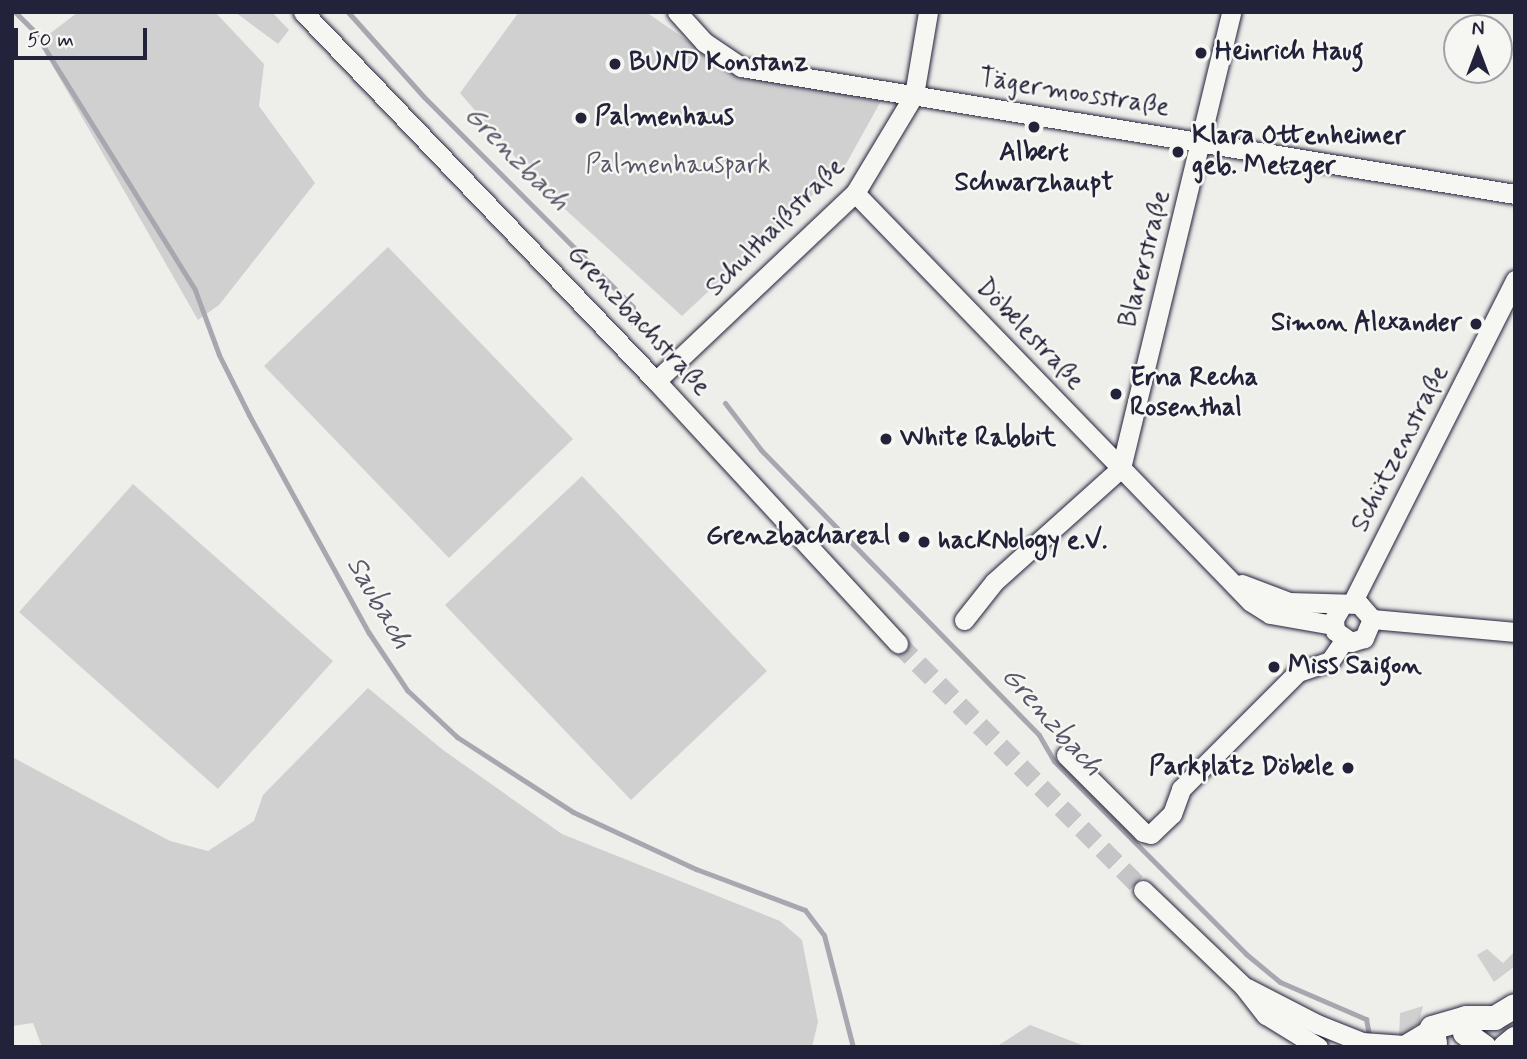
<!DOCTYPE html>
<html>
<head>
<meta charset="utf-8">
<style>
  body { margin:0 }
  #map { position:relative; width:1527px; height:1059px; overflow:hidden; background:#eeeeeb; font-family:Mynerve,sans-serif }
  div>[style] { position:absolute }
  [style*='--x'] { left:calc(var(--x)*1px); top:calc(var(--y)*1px); width:calc(var(--w)*1px); rotate:calc(var(--a)*1deg) }
  .green>* { inset:0; background:#d0d0d1 }
  .stream>* { height:5px; margin:-2.5px; padding:0 2.5px; transform-origin:2.5px; border-radius:2.5px; background:#a7a7af }
  .minor-tunnel>* { height:19px; margin-top:-9.5px; transform-origin:0; background:repeating-linear-gradient(90deg,#c5c5c8 0 19px,transparent 0 29px) }
  .roads { filter:drop-shadow(0 0 2px #22223b) drop-shadow(0 0 2px #22223b) }
  .minor>* { height:19px; margin:-9.5px; padding:0 9.5px; transform-origin:9.5px; border-radius:9.5px; background:#f6f6f2 }
  .major>* { height:24px; margin:-12px; padding:0 12px; transform-origin:12px; border-radius:12px; background:#f6f6f2 }
  .dots>* { width:19px; height:19px; translate:-50% -50%; box-sizing:border-box; border:4px solid #f6f6f2; border-radius:50% }
  span { translate:-50% -50%; white-space:nowrap; text-align:center; line-height:1.15; -webkit-text-stroke:5px #f6f6f2; paint-order:stroke }
  .poi-label { font-size:26px; color:#22223b; font-weight:700 }
  .left { translate:0 -50%; text-align:left }
  .right { translate:-100% -50%; text-align:right }
  .street-label { font-size:26px; color:#22223b }
  .park-label { font-size:26px; color:#565668 }
  .water-label { font-size:28px; color:#575769; font-style:italic }
  .frame { position:absolute; inset:0; border:14px solid #22223b; pointer-events:none }
  .north { position:absolute; left:1443px; top:14px; width:70px; height:70px; box-sizing:border-box; background:#f6f6f2; border:2px solid #a1a1a9; border-radius:50%; rotate:0deg; font-size:19px; font-weight:700; line-height:28px; text-align:center; color:#22223b }
  .north::after { content:''; display:block; margin:auto; width:24px; height:32px; background:#22223b; clip-path:polygon(50% 0,100% 100%,50% 72%,0 100%) }
  .scale { position:absolute; left:14px; top:28px; width:133px; height:32px; box-sizing:border-box; border:4px solid #22223b; border-top:0; padding-left:9px; font-size:21px; line-height:24px; white-space:nowrap; color:#22223b; -webkit-text-stroke:5px #f6f6f2; paint-order:stroke }
</style>
</head>
<body>
<div id="map">
  <div class="green">
    <i style="clip-path:polygon(78px 12px,215px 12px,264px 64px,259px 106px,315px 183px,219px 305px,198px 320px,39px 42px)"></i>
    <i style="clip-path:polygon(235px 12px,272px 12px,289px 30px,278px 44px)"></i>
    <i style="clip-path:polygon(519px 12px,646px 12px,731px 71px,887px 90px,846px 164px,682px 316px,544px 190px,460px 93px)"></i>
    <i style="clip-path:polygon(388px 247px,573px 439px,449px 558px,264px 366px)"></i>
    <i style="clip-path:polygon(582px 476px,767px 671px,631px 800px,445px 605px)"></i>
    <i style="clip-path:polygon(133px 484px,333px 661px,218px 789px,19px 612px)"></i>
    <i style="clip-path:polygon(368px 688px,443px 750px,562px 834px,780px 921px,802px 940px,818px 1022px,812px 1047px,42px 1047px,33px 1023px,12px 1026px,12px 757px,170px 841px,208px 851px,254px 821px,263px 795px)"></i>
    <i style="clip-path:polygon(1487px 949px,1503px 963px,1515px 951px,1515px 966px,1494px 982px,1477px 955px)"></i>
    <i style="clip-path:polygon(1423px 1006px,1419px 1023px,1399px 1039px,1400px 1013px)"></i>
    <i style="clip-path:polygon(1030px 1025px,1087px 1047px,996px 1047px)"></i>
  </div>
  <div class="stream">
    <i style="--x:15;--y:12;--w:27;--a:45"></i>
    <i style="--x:34;--y:31;--w:305;--a:58.1"></i>
    <i style="--x:195;--y:290;--w:69;--a:69.7"></i>
    <i style="--x:219;--y:355;--w:67;--a:63.4"></i>
    <i style="--x:249;--y:415;--w:249;--a:61.2"></i>
    <i style="--x:369;--y:633;--w:69;--a:56.3"></i>
    <i style="--x:407;--y:690;--w:69;--a:43.2"></i>
    <i style="--x:457;--y:737;--w:138;--a:32.9"></i>
    <i style="--x:573;--y:812;--w:136;--a:24.9"></i>
    <i style="--x:696;--y:869;--w:116;--a:20.6"></i>
    <i style="--x:805;--y:910;--w:31;--a:53"></i>
    <i style="--x:824;--y:935;--w:116;--a:75.5"></i>
    <i style="--x:348;--y:12;--w:114;--a:48.2"></i>
    <i style="--x:424;--y:97;--w:296;--a:45.1"></i>
    <i style="--x:633;--y:307;--w:16;--a:90"></i>
    <i style="--x:633;--y:323;--w:19;--a:21"></i>
    <i style="--x:725;--y:403;--w:59;--a:52.5"></i>
    <i style="--x:761;--y:450;--w:398;--a:45.7"></i>
    <i style="--x:1039;--y:735;--w:30;--a:60"></i>
    <i style="--x:1054;--y:761;--w:272;--a:45.1"></i>
    <i style="--x:1246;--y:954;--w:44;--a:39.5"></i>
    <i style="--x:1280;--y:982;--w:94;--a:23.3"></i>
    <i style="--x:1366;--y:1019;--w:16;--a:79"></i>
  </div>
  <div class="minor-tunnel">
    <i style="--x:898;--y:643;--w:348;--a:45.2"></i>
  </div>
  <div class="roads">
    <div class="minor">
      <i style="--x:303;--y:12;--w:511;--a:46.27"></i>
      <i style="--x:656;--y:381;--w:357;--a:47.3"></i>
      <i style="--x:677;--y:12;--w:40;--a:48"></i>
      <i style="--x:704;--y:42;--w:45;--a:34"></i>
      <i style="--x:741;--y:67;--w:784;--a:9.32"></i>
      <i style="--x:855;--y:193;--w:569;--a:45.93"></i>
      <i style="--x:1251;--y:602;--w:22;--a:32"></i>
      <i style="--x:1270;--y:614;--w:65;--a:9.8"></i>
      <i style="--x:656;--y:381;--w:274;--a:-43.4"></i>
      <i style="--x:855;--y:193;--w:114;--a:-59"></i>
      <i style="--x:914;--y:95;--w:84;--a:-80.4"></i>
      <i style="--x:1242;--y:584;--w:50;--a:21"></i>
      <i style="--x:1289;--y:602;--w:70;--a:1.6"></i>
      <i style="--x:1359;--y:604;--w:20;--a:49"></i>
      <i style="--x:1372;--y:619;--w:21;--a:113"></i>
      <i style="--x:1364;--y:638;--w:14;--a:163"></i>
      <i style="--x:1351;--y:642;--w:19;--a:-145"></i>
      <i style="--x:1335;--y:631;--w:12;--a:-95"></i>
      <i style="--x:1334;--y:619;--w:14;--a:-60"></i>
      <i style="--x:1352;--y:603;--w:362;--a:-63.2"></i>
      <i style="--x:1372;--y:619;--w:144;--a:5.2"></i>
      <i style="--x:964;--y:620;--w:48;--a:-51.7"></i>
      <i style="--x:994;--y:582;--w:171;--a:-41.9"></i>
      <i style="--x:1121;--y:468;--w:469;--a:-76.4"></i>
      <i style="--x:1066;--y:755;--w:109;--a:45"></i>
      <i style="--x:1143;--y:832;--w:8;--a:14"></i>
      <i style="--x:1151;--y:834;--w:29;--a:-44"></i>
      <i style="--x:1172;--y:814;--w:27;--a:-70"></i>
      <i style="--x:1181;--y:789;--w:165;--a:-45"></i>
      <i style="--x:1298;--y:672;--w:34;--a:-19"></i>
      <i style="--x:1330;--y:661;--w:25;--a:-56"></i>
      <i style="--x:1143;--y:890;--w:139;--a:43.8"></i>
      <i style="--x:1243;--y:986;--w:37;--a:52"></i>
      <i style="--x:1266;--y:1015;--w:61;--a:31.6"></i>
      <i style="--x:1247;--y:988;--w:79;--a:27.2"></i>
      <i style="--x:1317;--y:1024;--w:48;--a:21.8"></i>
      <i style="--x:1362;--y:1042;--w:42;--a:4.1"></i>
      <i style="--x:1404;--y:1045;--w:33;--a:-31"></i>
    </div>
    <div class="major">
      <i style="--x:1465;--y:1033;--w:24;--a:36"></i>
      <i style="--x:1435;--y:1043;--w:15;--a:-101"></i>
      <i style="--x:1432;--y:1028;--w:35;--a:-16"></i>
      <i style="--x:1466;--y:1018;--w:29;--a:0"></i>
      <i style="--x:1495;--y:1018;--w:23;--a:-31"></i>
      <i style="--x:1505;--y:1047;--w:13;--a:-39"></i>
    </div>
  </div>
  <div class="dots">
    <i style="left:1201px;top:53px;background:#22223b"></i>
    <i style="left:615px;top:64px;background:#22223b"></i>
    <i style="left:581px;top:118px;background:#22223b"></i>
    <i style="left:1034px;top:127px;background:#22223b"></i>
    <i style="left:1178px;top:152px;background:#22223b"></i>
    <i style="left:1476px;top:324px;background:#22223b"></i>
    <i style="left:1116px;top:394px;background:#22223b"></i>
    <i style="left:886px;top:439px;background:#22223b"></i>
    <i style="left:904px;top:537px;background:#22223b"></i>
    <i style="left:924px;top:542px;background:#22223b"></i>
    <i style="left:1274px;top:667px;background:#22223b"></i>
    <i style="left:1348px;top:768px;background:#22223b"></i>
  </div>
  <div class="poi-label">
    <span class="left" style="left:1215px;top:53px">Heinrich Haug</span>
    <span class="left" style="left:629px;top:64px">BUND Konstanz</span>
    <span class="left" style="left:595px;top:118px">Palmenhaus</span>
    <span class="left" style="left:1192px;top:152px">Klara Ottenheimer<br>geb. Metzger</span>
    <span style="left:1034px;top:169px">Albert<br>Schwarzhaupt</span>
    <span class="right" style="left:1462px;top:324px">Simon Alexander</span>
    <span class="left" style="left:1130px;top:394px">Erna Recha<br>Rosenthal</span>
    <span class="left" style="left:900px;top:439px">White Rabbit</span>
    <span class="right" style="left:890px;top:537px">Grenzbachareal</span>
    <span class="left" style="left:938px;top:542px">hacKNology e.V.</span>
    <span class="left" style="left:1288px;top:667px">Miss Saigon</span>
    <span class="right" style="left:1334px;top:768px">Parkplatz Döbele</span>
  </div>
  <div class="street-label">
    <span style="left:1074px;top:94px;rotate:9deg">Tägermoosstraße</span>
    <span style="left:776px;top:228px;rotate:-45deg">Schulthaißstraße</span>
    <span style="left:1146px;top:259px;rotate:-76deg">Blarerstraße</span>
    <span style="left:638px;top:321px;rotate:47deg">Grenzbachstraße</span>
    <span style="left:1029px;top:335px;rotate:46deg">Döbelestraße</span>
    <span style="left:1401px;top:449px;rotate:-63deg">Schützenstraße</span>
  </div>
  <div class="park-label">
    <span style="left:678px;top:166px">Palmenhauspark</span>
  </div>
  <div class="water-label">
    <span style="left:516px;top:159px;rotate:45deg">Grenzbach</span>
    <span style="left:378px;top:603px;rotate:60deg">Saubach</span>
    <span style="left:1051px;top:722px;rotate:48deg">Grenzbach</span>
  </div>
  <div class="frame"></div>
  <div class="north">N</div>
  <div class="scale">50 m</div>
</div>
</body>
</html>
